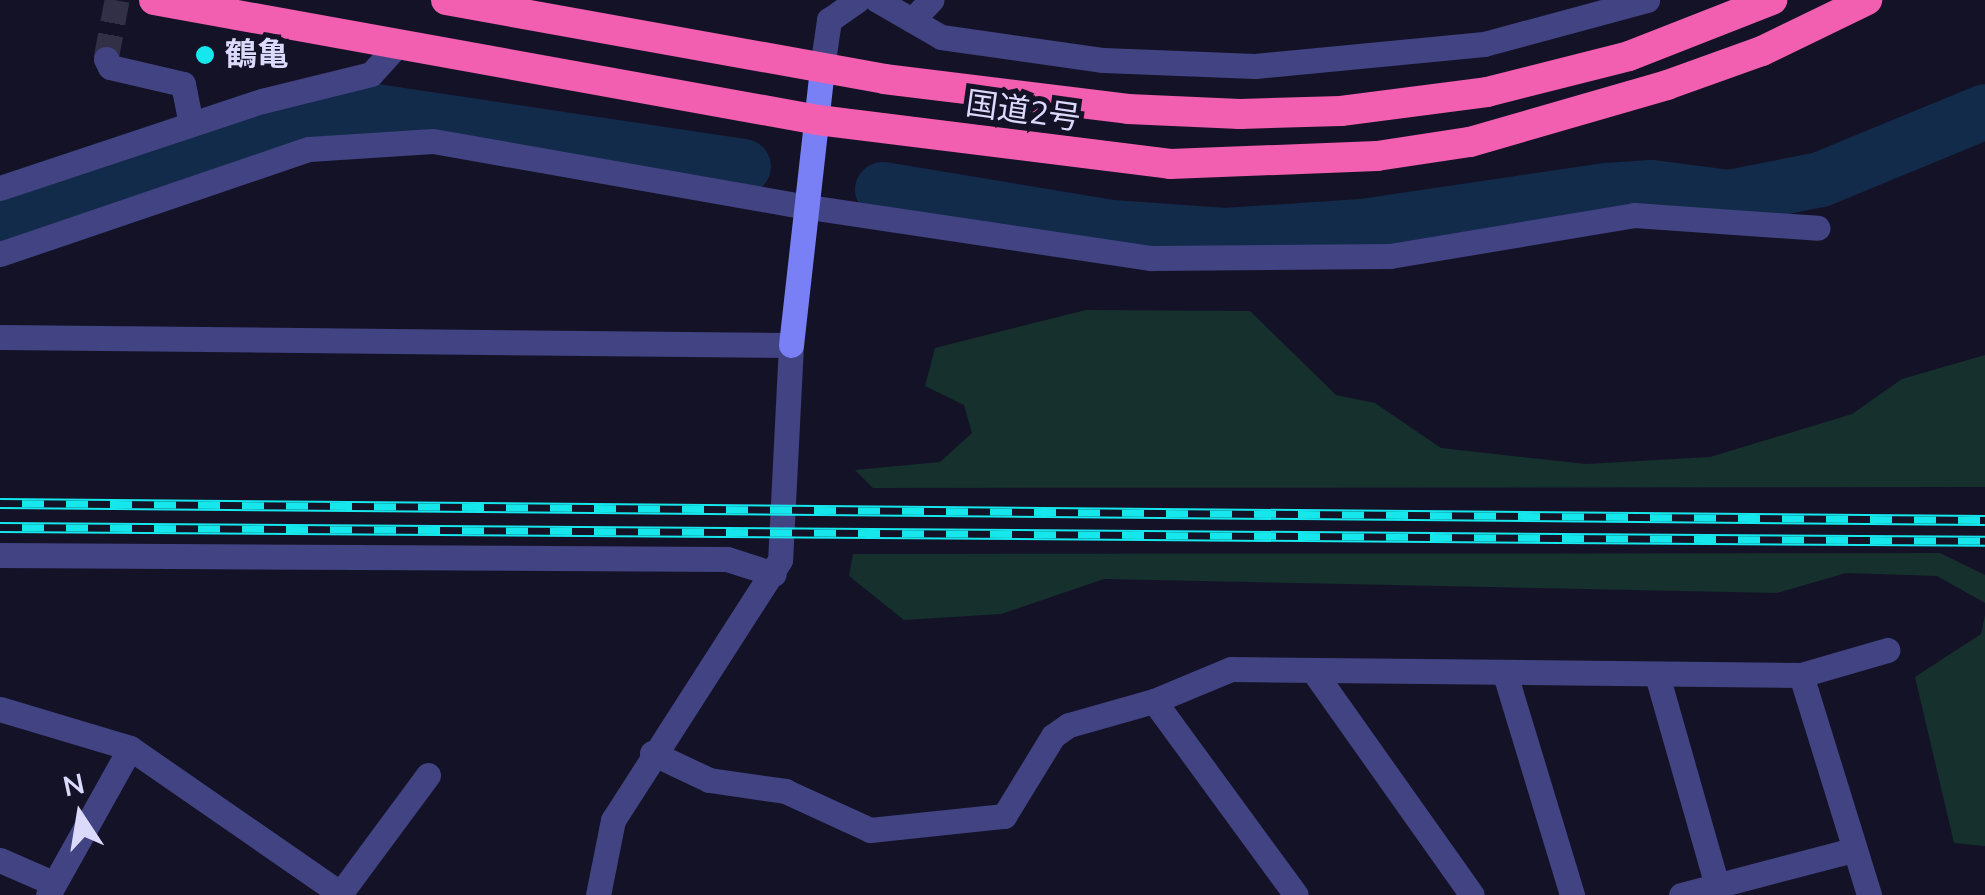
<!DOCTYPE html>
<html>
<head>
<meta charset="utf-8">
<style>
  body { margin:0 }
  #map { position:relative; width:1985px; height:895px; overflow:hidden; background:#141227; font-family:"Nunito Sans","Noto Sans JP",sans-serif }
  div>[style] { position:absolute }
  [style*='--x'] { left:calc(var(--x)*1px); top:calc(var(--y)*1px); width:calc(var(--w)*1px); rotate:calc(var(--a)*1deg) }
  .green>* { inset:0; background:#15302d }
  .river>* { height:55px; margin:-27.5px; padding:0 27.5px; transform-origin:27.5px; border-radius:27.5px; background:#132b4a }
  .street-tunnel>* { height:25px; margin-top:-12.5px; transform-origin:0; background:repeating-linear-gradient(90deg,#323047 0 25px,transparent 0 37px) }
  .street>* { height:25px; margin:-12.5px; padding:0 12.5px; transform-origin:12.5px; border-radius:12.5px; background:#414382 }
  .secondary>* { height:25px; margin:-12.5px; padding:0 12.5px; transform-origin:12.5px; border-radius:12.5px; background:#797ff4 }
  .highway>* { height:30px; margin:-15px; padding:0 15px; transform-origin:15px; border-radius:15px; background:#f25fb0 }
  .rail>* { height:11px; margin-top:-5.5px; transform-origin:0; background:repeating-linear-gradient(90deg,#141227 0 22px,#16e7ed 0 44px); box-sizing:border-box; border-block:2px solid #16e7ed }
  .dots>* { width:28px; height:28px; translate:-50% -50%; box-sizing:border-box; border:5px solid #141227; border-radius:50% }
  span { translate:-50% -50%; white-space:nowrap; text-align:center; line-height:1.15; -webkit-text-stroke:10px #141227; paint-order:stroke }
  .poi-label { font-size:32px; color:#dcdafc; font-weight:700 }
  .left { translate:0 -50%; text-align:left }
  .street-label { font-size:32px; color:#dcdafc }
  .north { position:absolute; left:30px; top:765px; width:100px; height:100px; -webkit-text-stroke:8px #141227; paint-order:stroke; rotate:348deg; font-size:28px; font-weight:700; line-height:40px; text-align:center; color:#dcdafc }
  .north::after { content:''; display:block; margin:auto; width:35px; height:45px; background:#dcdafc; clip-path:polygon(50% 0,100% 100%,50% 72%,0 100%) }
</style>
</head>
<body>
<div id="map">
  <div class="green">
    <i style="clip-path:polygon(1086px 310px,1250px 311px,1336px 395px,1375px 403px,1441px 448px,1586px 464px,1710px 457px,1852px 414px,1902px 379px,1985px 355px,1985px 487px,873px 488px,855px 470px,940px 462px,972px 433px,964px 405px,925px 386px,935px 348px)"></i>
    <i style="clip-path:polygon(1940px 553px,1985px 575px,1985px 603px,1937px 576px,1846px 573px,1777px 593px,1104px 579px,1001px 614px,904px 620px,849px 576px,853px 554px)"></i>
    <i style="clip-path:polygon(1985px 615px,1985px 846px,1954px 843px,1915px 677px,1981px 634px)"></i>
  </div>
  <div class="river">
    <i style="--x:882;--y:189;--w:233;--a:9.4"></i>
    <i style="--x:1112;--y:227;--w:113;--a:4"></i>
    <i style="--x:1225;--y:235;--w:137;--a:-3.8"></i>
    <i style="--x:1362;--y:226;--w:248;--a:-8.4"></i>
    <i style="--x:1607;--y:190;--w:44;--a:-3.9"></i>
    <i style="--x:1651;--y:187;--w:79;--a:7.3"></i>
    <i style="--x:1729;--y:197;--w:93;--a:-11.2"></i>
    <i style="--x:1820;--y:179;--w:178;--a:-22.4"></i>
    <i style="--x:0;--y:222;--w:291;--a:-19.2"></i>
    <i style="--x:275;--y:126;--w:101;--a:-8.5"></i>
    <i style="--x:375;--y:111;--w:372;--a:8.5"></i>
  </div>
  <div class="street-tunnel">
    <i style="--x:106;--y:59;--w:60;--a:-79.4"></i>
  </div>
  <div class="street">
    <i style="--x:877;--y:0;--w:74;--a:30"></i>
    <i style="--x:941;--y:37;--w:164;--a:8.1"></i>
    <i style="--x:1103;--y:60;--w:152;--a:2.3"></i>
    <i style="--x:1255;--y:66;--w:230;--a:-5.5"></i>
    <i style="--x:1484;--y:44;--w:169;--a:-15.1"></i>
    <i style="--x:912;--y:20;--w:28;--a:-46"></i>
    <i style="--x:106;--y:59;--w:9;--a:63"></i>
    <i style="--x:110;--y:67;--w:75;--a:13.1"></i>
    <i style="--x:183;--y:84;--w:41;--a:78.7"></i>
    <i style="--x:822;--y:68;--w:49;--a:-81.7"></i>
    <i style="--x:829;--y:20;--w:35;--a:-35"></i>
    <i style="--x:0;--y:188;--w:276;--a:-18.4"></i>
    <i style="--x:262;--y:101;--w:112;--a:-13.9"></i>
    <i style="--x:371;--y:74;--w:40;--a:-48"></i>
    <i style="--x:0;--y:254;--w:326;--a:-18.8"></i>
    <i style="--x:309;--y:149;--w:124;--a:-3.7"></i>
    <i style="--x:433;--y:141;--w:382;--a:10"></i>
    <i style="--x:809;--y:207;--w:346;--a:8.5"></i>
    <i style="--x:1151;--y:258;--w:239;--a:-0.5"></i>
    <i style="--x:1390;--y:256;--w:247;--a:-9.5"></i>
    <i style="--x:1634;--y:215;--w:184;--a:4"></i>
    <i style="--x:0;--y:337;--w:791;--a:0.58"></i>
    <i style="--x:791;--y:345;--w:215;--a:92.9"></i>
    <i style="--x:780;--y:560;--w:309;--a:122.7"></i>
    <i style="--x:613;--y:820;--w:76;--a:101.3"></i>
    <i style="--x:0;--y:555;--w:727;--a:0.32"></i>
    <i style="--x:727;--y:559;--w:49;--a:17.7"></i>
    <i style="--x:1314;--y:672;--w:273;--a:54.7"></i>
    <i style="--x:1505;--y:674;--w:231;--a:73.1"></i>
    <i style="--x:1657;--y:675;--w:218;--a:74.1"></i>
    <i style="--x:1801;--y:675;--w:230;--a:72.8"></i>
    <i style="--x:1154;--y:701;--w:240;--a:53.8"></i>
    <i style="--x:0;--y:709;--w:136;--a:16.7"></i>
    <i style="--x:130;--y:748;--w:258;--a:34.7"></i>
    <i style="--x:652;--y:753;--w:63;--a:25.3"></i>
    <i style="--x:709;--y:780;--w:77;--a:8.2"></i>
    <i style="--x:785;--y:791;--w:94;--a:24.6"></i>
    <i style="--x:870;--y:830;--w:135;--a:-6"></i>
    <i style="--x:1004;--y:816;--w:94;--a:-58.5"></i>
    <i style="--x:1053;--y:736;--w:19;--a:-35"></i>
    <i style="--x:1069;--y:725;--w:88;--a:-15.8"></i>
    <i style="--x:1154;--y:701;--w:83;--a:-22.6"></i>
    <i style="--x:1231;--y:669;--w:570;--a:0.6"></i>
    <i style="--x:1801;--y:675;--w:90;--a:-16.2"></i>
    <i style="--x:0;--y:860;--w:58;--a:23.5"></i>
    <i style="--x:340;--y:894;--w:148;--a:-53.5"></i>
    <i style="--x:48;--y:895;--w:168;--a:-60.8"></i>
    <i style="--x:1681;--y:895;--w:178;--a:-14.7"></i>
  </div>
  <div class="secondary">
    <i style="--x:791;--y:345;--w:279;--a:-83.6"></i>
  </div>
  <div class="highway">
    <i style="--x:154;--y:0;--w:675;--a:10.24"></i>
    <i style="--x:818;--y:120;--w:355;--a:7.1"></i>
    <i style="--x:1170;--y:164;--w:207;--a:-2.2"></i>
    <i style="--x:1377;--y:156;--w:94;--a:-8.6"></i>
    <i style="--x:1470;--y:142;--w:205;--a:-16.1"></i>
    <i style="--x:1667;--y:85;--w:101;--a:-19.7"></i>
    <i style="--x:1762;--y:51;--w:117;--a:-25.9"></i>
    <i style="--x:446;--y:0;--w:445;--a:10.2"></i>
    <i style="--x:884;--y:79;--w:246;--a:7"></i>
    <i style="--x:1128;--y:109;--w:112;--a:2.6"></i>
    <i style="--x:1240;--y:114;--w:101;--a:-1.7"></i>
    <i style="--x:1341;--y:111;--w:147;--a:-7.4"></i>
    <i style="--x:1487;--y:92;--w:146;--a:-14.2"></i>
    <i style="--x:1629;--y:56;--w:154;--a:-21.4"></i>
  </div>
  <div class="rail">
    <i style="--x:0;--y:503;--w:1985;--a:0.49"></i>
    <i style="--x:0;--y:527;--w:1985;--a:0.4"></i>
  </div>
  <div class="dots">
    <i style="left:205px;top:55px;background:#16e7ed"></i>
  </div>
  <div class="poi-label">
    <span class="left" style="left:225px;top:55px">鶴亀</span>
  </div>
  <div class="street-label">
    <span style="left:1023px;top:112px;rotate:8deg">国道2号</span>
  </div>
  <div class="north">N</div>
</div>
</body>
</html>
